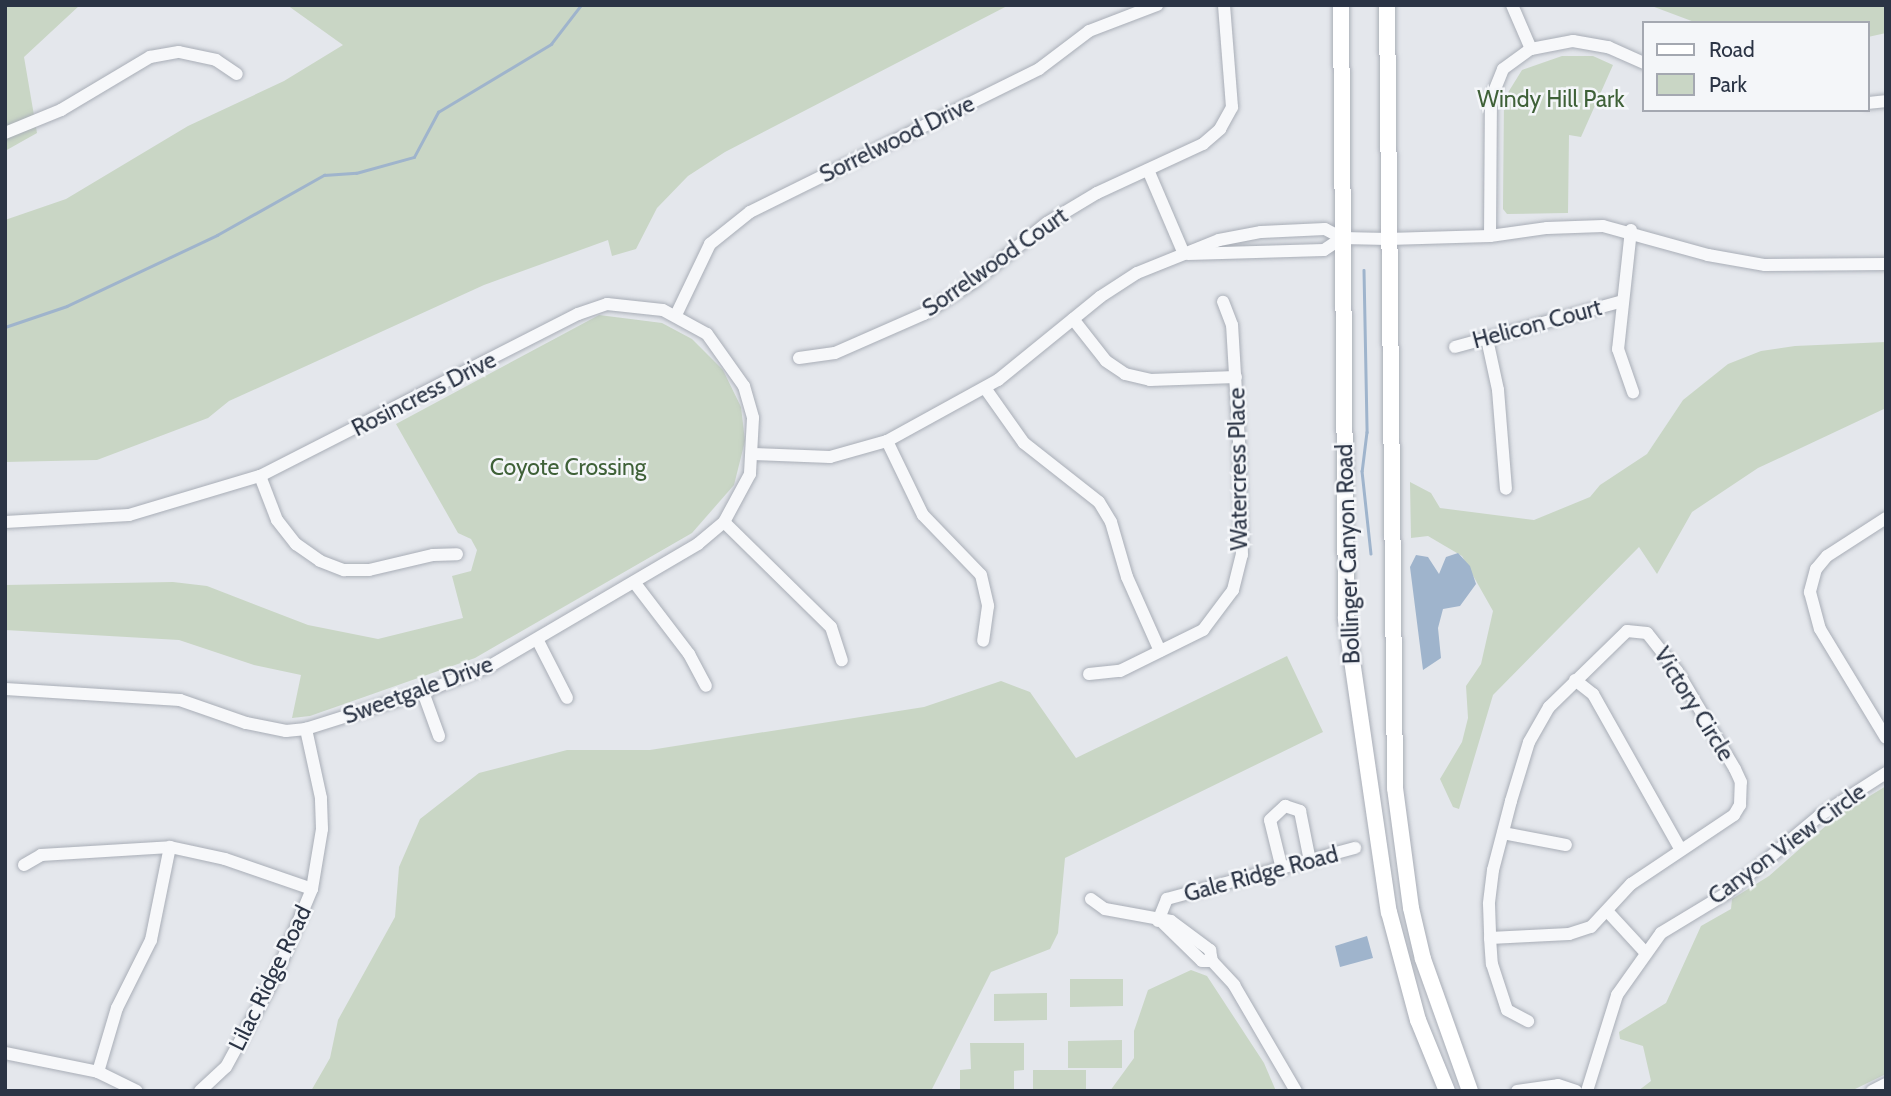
<!DOCTYPE html>
<html>
<head>
<meta charset="utf-8">
<style>
  body { margin:0 }
  #map { position:relative; width:1891px; height:1096px; overflow:hidden; background:#e4e7ec; font-family:Cabin,sans-serif }
  div>[style] { position:absolute }
  [style*='--x'] { left:calc(var(--x)*1px); top:calc(var(--y)*1px); width:calc(var(--w)*1px); rotate:calc(var(--a)*1deg) }
  .green>* { inset:0; background:#c9d6c5 }
  .water>* { inset:0; background:#9fb4cc }
  .stream>* { height:2.5px; margin:-1.25px; padding:0 1.25px; transform-origin:1.25px; border-radius:1.25px; background:#9fb4cc }
  .roads { filter:drop-shadow(0 0 2px #a9aeb7) drop-shadow(0 0 2px #a9aeb7) }
  .street>* { height:12px; margin:-6px; padding:0 6px; transform-origin:6px; border-radius:6px; background:#f7f8fa }
  .secondary>* { height:16px; margin:-8px; padding:0 8px; transform-origin:8px; border-radius:8px; background:#fff }
  span { translate:-50% -50%; white-space:nowrap; text-align:center; line-height:1.15; -webkit-text-stroke:5px #f4f6f9; paint-order:stroke }
  .park-label { font-size:23px; color:#3f6138 }
  .street-label { font-size:23px; color:#2b3445 }
  .frame { position:absolute; inset:0; border:7px solid #2b3445; pointer-events:none }
  .legend { position:absolute; left:1642px; top:21px; width:228px; height:91px; box-sizing:border-box; background:#f4f6f9; border:2px solid #a4a8b1; margin:0; padding:9px 12px; list-style:none; font-size:21px; color:#2b3445 }
  .legend li { display:flex; align-items:center; gap:14px; height:35px }
  .legend b { width:35px; border:2px solid #a4a8b1 }
</style>
</head>
<body>
<div id="map">
  <div class="green">
    <i style="clip-path:polygon(5px 5px,80px 5px,24px 57px,37px 133px,5px 151px)"></i>
    <i style="clip-path:polygon(287px 5px,1009px 5px,725px 152px,688px 176px,657px 208px,636px 249px,612px 256px,608px 240px,484px 285px,229px 401px,208px 418px,97px 460px,5px 462px,5px 220px,66px 199px,188px 126px,284px 81px,343px 45px)"></i>
    <i style="clip-path:polygon(1649px 5px,1886px 5px,1886px 33px,1868px 37px,1868px 23px,1697px 23px)"></i>
    <i style="clip-path:polygon(1562px 56px,1593px 56px,1613px 65px,1581px 137px,1569px 135px,1568px 213px,1507px 214px,1503px 209px,1504px 99px,1522px 70px)"></i>
    <i style="clip-path:polygon(599px 315px,662px 323px,692px 339px,723px 370px,741px 407px,745px 441px,734px 485px,692px 533px,475px 658px,310px 716px,292px 718px,301px 675px,254px 665px,179px 640px,5px 630px,5px 585px,173px 582px,207px 586px,308px 625px,378px 639px,463px 618px,452px 576px,471px 571px,477px 550px,471px 539px,458px 533px,396px 424px)"></i>
    <i style="clip-path:polygon(1886px 342px,1886px 408px,1758px 468px,1692px 512px,1657px 574px,1639px 547px,1493px 695px,1459px 809px,1453px 807px,1440px 779px,1462px 742px,1468px 718px,1466px 686px,1481px 664px,1493px 611px,1462px 556px,1428px 536px,1411px 538px,1410px 482px,1431px 493px,1440px 508px,1534px 520px,1590px 497px,1600px 485px,1647px 454px,1683px 400px,1728px 364px,1761px 351px,1795px 346px)"></i>
    <i style="clip-path:polygon(1287px 656px,1323px 732px,1065px 858px,1058px 933px,1050px 949px,991px 972px,931px 1091px,311px 1091px,330px 1058px,338px 1020px,395px 917px,399px 867px,420px 819px,479px 773px,567px 750px,650px 750px,924px 707px,1001px 681px,1030px 692px,1076px 758px)"></i>
    <i style="clip-path:polygon(1886px 786px,1886px 1074px,1851px 1091px,1638px 1091px,1651px 1081px,1643px 1046px,1620px 1039px,1619px 1032px,1666px 1003px,1701px 926px,1731px 909px,1732px 899px,1769px 876px,1837px 816px)"></i>
    <i style="clip-path:polygon(1191px 970px,1207px 976px,1264px 1063px,1276px 1091px,1110px 1091px,1134px 1058px,1134px 1031px,1148px 990px)"></i>
    <i style="clip-path:polygon(1070px 979px,1123px 979px,1123px 1006px,1070px 1007px)"></i>
    <i style="clip-path:polygon(1047px 993px,1047px 1020px,994px 1021px,994px 994px)"></i>
    <i style="clip-path:polygon(1122px 1040px,1122px 1068px,1068px 1068px,1068px 1041px)"></i>
    <i style="clip-path:polygon(970px 1043px,1024px 1043px,1024px 1070px,1014px 1071px,1014px 1091px,960px 1091px,960px 1070px,971px 1069px)"></i>
    <i style="clip-path:polygon(1033px 1070px,1086px 1070px,1086px 1091px,1033px 1091px)"></i>
  </div>
  <div class="water">
    <i style="clip-path:polygon(1458px 553px,1470px 566px,1476px 584px,1460px 606px,1443px 609px,1438px 628px,1441px 658px,1423px 670px,1410px 567px,1416px 555px,1428px 557px,1439px 574px,1446px 557px)"></i>
    <i style="clip-path:polygon(1367px 936px,1373px 958px,1340px 967px,1335px 946px)"></i>
  </div>
  <div class="stream">
    <i style="--x:1364;--y:270;--w:162;--a:88.9"></i>
    <i style="--x:1367;--y:432;--w:39;--a:97"></i>
    <i style="--x:1362;--y:471;--w:83;--a:83.8"></i>
    <i style="--x:5;--y:327;--w:65;--a:-18.7"></i>
    <i style="--x:67;--y:306;--w:166;--a:-25.3"></i>
    <i style="--x:217;--y:235;--w:123;--a:-29.3"></i>
    <i style="--x:324;--y:175;--w:32;--a:-4"></i>
    <i style="--x:356;--y:173;--w:60;--a:-15.4"></i>
    <i style="--x:414;--y:157;--w:51;--a:-61.9"></i>
    <i style="--x:438;--y:112;--w:132;--a:-31"></i>
    <i style="--x:551;--y:44;--w:49;--a:-52.4"></i>
  </div>
  <div class="roads">
    <div class="street">
      <i style="--x:1512;--y:5;--w:48;--a:66.6"></i>
      <i style="--x:1868;--y:103;--w:18;--a:-6"></i>
      <i style="--x:5;--y:133;--w:61;--a:-22.3"></i>
      <i style="--x:61;--y:110;--w:104;--a:-30.8"></i>
      <i style="--x:150;--y:57;--w:29;--a:-10"></i>
      <i style="--x:179;--y:52;--w:38;--a:12"></i>
      <i style="--x:216;--y:60;--w:25;--a:34"></i>
      <i style="--x:1148;--y:170;--w:91;--a:66.8"></i>
      <i style="--x:1631;--y:230;--w:120;--a:96.2"></i>
      <i style="--x:1618;--y:349;--w:46;--a:70.8"></i>
      <i style="--x:1490;--y:236;--w:137;--a:-89.6"></i>
      <i style="--x:1491;--y:99;--w:32;--a:-68"></i>
      <i style="--x:1503;--y:69;--w:34;--a:-36"></i>
      <i style="--x:1531;--y:49;--w:43;--a:-10.8"></i>
      <i style="--x:1573;--y:41;--w:36;--a:10"></i>
      <i style="--x:1608;--y:47;--w:39;--a:24"></i>
      <i style="--x:1188;--y:254;--w:136;--a:-1.7"></i>
      <i style="--x:1324;--y:250;--w:22;--a:-34"></i>
      <i style="--x:676;--y:315;--w:79;--a:-64.4"></i>
      <i style="--x:710;--y:244;--w:51;--a:-38.7"></i>
      <i style="--x:750;--y:212;--w:322;--a:-26.3"></i>
      <i style="--x:1039;--y:69;--w:63;--a:-37.2"></i>
      <i style="--x:1089;--y:31;--w:73;--a:-20.9"></i>
      <i style="--x:1073;--y:319;--w:53;--a:51.8"></i>
      <i style="--x:1106;--y:361;--w:23;--a:34"></i>
      <i style="--x:1125;--y:374;--w:26;--a:13"></i>
      <i style="--x:1150;--y:380;--w:86;--a:-2"></i>
      <i style="--x:1487;--y:339;--w:52;--a:77.8"></i>
      <i style="--x:1498;--y:390;--w:99;--a:85.4"></i>
      <i style="--x:1455;--y:347;--w:171;--a:-15.3"></i>
      <i style="--x:799;--y:358;--w:36;--a:-8"></i>
      <i style="--x:835;--y:353;--w:97;--a:-23.7"></i>
      <i style="--x:924;--y:314;--w:61;--a:-32.9"></i>
      <i style="--x:975;--y:281;--w:92;--a:-38.9"></i>
      <i style="--x:1047;--y:223;--w:58;--a:-31"></i>
      <i style="--x:1097;--y:193;--w:117;--a:-24.8"></i>
      <i style="--x:1203;--y:144;--w:23;--a:-41"></i>
      <i style="--x:1220;--y:129;--w:25;--a:-61"></i>
      <i style="--x:1232;--y:107;--w:102;--a:-94.5"></i>
      <i style="--x:985;--y:388;--w:67;--a:54.7"></i>
      <i style="--x:1024;--y:443;--w:95;--a:38.2"></i>
      <i style="--x:1099;--y:502;--w:23;--a:59"></i>
      <i style="--x:1111;--y:522;--w:57;--a:73.8"></i>
      <i style="--x:1127;--y:577;--w:81;--a:66"></i>
      <i style="--x:887;--y:441;--w:82;--a:64.1"></i>
      <i style="--x:923;--y:515;--w:83;--a:46"></i>
      <i style="--x:981;--y:575;--w:32;--a:77"></i>
      <i style="--x:988;--y:606;--w:35;--a:98"></i>
      <i style="--x:754;--y:454;--w:76;--a:2.3"></i>
      <i style="--x:830;--y:457;--w:59;--a:-15.7"></i>
      <i style="--x:887;--y:441;--w:127;--a:-28.8"></i>
      <i style="--x:998;--y:380;--w:132;--a:-39.1"></i>
      <i style="--x:1100;--y:297;--w:44;--a:-33"></i>
      <i style="--x:1137;--y:273;--w:88;--a:-21.9"></i>
      <i style="--x:1219;--y:240;--w:43;--a:-10.8"></i>
      <i style="--x:1261;--y:232;--w:64;--a:-2.7"></i>
      <i style="--x:1325;--y:229;--w:19;--a:28"></i>
      <i style="--x:1342;--y:238;--w:46;--a:1.2"></i>
      <i style="--x:1388;--y:239;--w:102;--a:-1.7"></i>
      <i style="--x:1490;--y:236;--w:58;--a:-8"></i>
      <i style="--x:1547;--y:228;--w:56;--a:-2"></i>
      <i style="--x:1603;--y:226;--w:109;--a:15.4"></i>
      <i style="--x:1708;--y:255;--w:58;--a:10"></i>
      <i style="--x:1765;--y:265;--w:121;--a:-0.5"></i>
      <i style="--x:260;--y:476;--w:47;--a:68.9"></i>
      <i style="--x:277;--y:520;--w:31;--a:52"></i>
      <i style="--x:296;--y:544;--w:29;--a:35"></i>
      <i style="--x:320;--y:561;--w:26;--a:21"></i>
      <i style="--x:344;--y:570;--w:25;--a:0"></i>
      <i style="--x:369;--y:570;--w:66;--a:-13.2"></i>
      <i style="--x:433;--y:555;--w:24;--a:-2"></i>
      <i style="--x:1886;--y:518;--w:70;--a:147.2"></i>
      <i style="--x:1827;--y:556;--w:17;--a:130"></i>
      <i style="--x:1816;--y:569;--w:24;--a:105"></i>
      <i style="--x:1810;--y:592;--w:38;--a:75"></i>
      <i style="--x:1820;--y:629;--w:127;--a:58.8"></i>
      <i style="--x:5;--y:522;--w:124;--a:-3.2"></i>
      <i style="--x:129;--y:515;--w:137;--a:-16.6"></i>
      <i style="--x:260;--y:476;--w:357;--a:-27"></i>
      <i style="--x:578;--y:314;--w:31;--a:-19"></i>
      <i style="--x:607;--y:304;--w:56;--a:6.1"></i>
      <i style="--x:663;--y:310;--w:50;--a:28.6"></i>
      <i style="--x:707;--y:334;--w:64;--a:54.6"></i>
      <i style="--x:744;--y:386;--w:33;--a:74"></i>
      <i style="--x:753;--y:418;--w:56;--a:93.1"></i>
      <i style="--x:750;--y:474;--w:55;--a:118.4"></i>
      <i style="--x:724;--y:522;--w:34;--a:140"></i>
      <i style="--x:698;--y:544;--w:243;--a:149.6"></i>
      <i style="--x:488;--y:667;--w:70;--a:159"></i>
      <i style="--x:423;--y:692;--w:123;--a:162.5"></i>
      <i style="--x:306;--y:729;--w:20;--a:174"></i>
      <i style="--x:286;--y:731;--w:41;--a:-168.7"></i>
      <i style="--x:246;--y:723;--w:70;--a:-160.8"></i>
      <i style="--x:180;--y:700;--w:175;--a:-176.4"></i>
      <i style="--x:724;--y:522;--w:150;--a:44.5"></i>
      <i style="--x:831;--y:627;--w:35;--a:72"></i>
      <i style="--x:634;--y:582;--w:91;--a:52.6"></i>
      <i style="--x:689;--y:654;--w:36;--a:62"></i>
      <i style="--x:537;--y:639;--w:66;--a:63"></i>
      <i style="--x:1089;--y:674;--w:31;--a:-6"></i>
      <i style="--x:1120;--y:671;--w:93;--a:-26.3"></i>
      <i style="--x:1203;--y:630;--w:50;--a:-53.1"></i>
      <i style="--x:1233;--y:590;--w:36;--a:-76"></i>
      <i style="--x:1242;--y:555;--w:113;--a:-91.5"></i>
      <i style="--x:1239;--y:442;--w:117;--a:-93.4"></i>
      <i style="--x:1232;--y:325;--w:25;--a:-111"></i>
      <i style="--x:1575;--y:680;--w:23;--a:38"></i>
      <i style="--x:1593;--y:694;--w:179;--a:60.6"></i>
      <i style="--x:423;--y:692;--w:47;--a:70"></i>
      <i style="--x:1503;--y:833;--w:64;--a:10.8"></i>
      <i style="--x:24;--y:865;--w:20;--a:-30"></i>
      <i style="--x:41;--y:855;--w:129;--a:-3.5"></i>
      <i style="--x:170;--y:847;--w:56;--a:12.3"></i>
      <i style="--x:225;--y:859;--w:92;--a:19"></i>
      <i style="--x:1282;--y:869;--w:50;--a:-103.8"></i>
      <i style="--x:1270;--y:820;--w:21;--a:-43"></i>
      <i style="--x:1285;--y:806;--w:16;--a:18"></i>
      <i style="--x:1300;--y:811;--w:51;--a:78.7"></i>
      <i style="--x:1091;--y:899;--w:17;--a:36"></i>
      <i style="--x:1105;--y:909;--w:67;--a:10.3"></i>
      <i style="--x:1171;--y:921;--w:49;--a:36.6"></i>
      <i style="--x:1210;--y:950;--w:11;--a:80"></i>
      <i style="--x:1212;--y:961;--w:33;--a:47"></i>
      <i style="--x:1234;--y:985;--w:123;--a:59.7"></i>
      <i style="--x:1608;--y:912;--w:53;--a:47.3"></i>
      <i style="--x:1158;--y:921;--w:24;--a:-68"></i>
      <i style="--x:1167;--y:899;--w:195;--a:-15.2"></i>
      <i style="--x:1163;--y:923;--w:54;--a:44.3"></i>
      <i style="--x:1202;--y:961;--w:10;--a:0"></i>
      <i style="--x:1490;--y:938;--w:79;--a:-2.9"></i>
      <i style="--x:1569;--y:934;--w:23;--a:-18"></i>
      <i style="--x:1591;--y:927;--w:59;--a:-47.1"></i>
      <i style="--x:1631;--y:884;--w:124;--a:-33.8"></i>
      <i style="--x:1734;--y:815;--w:12;--a:-59"></i>
      <i style="--x:1740;--y:805;--w:23;--a:-88"></i>
      <i style="--x:1741;--y:782;--w:14;--a:-115"></i>
      <i style="--x:1735;--y:769;--w:114;--a:-120.6"></i>
      <i style="--x:1677;--y:671;--w:48;--a:-128.3"></i>
      <i style="--x:1647;--y:633;--w:20;--a:-174"></i>
      <i style="--x:1627;--y:631;--w:109;--a:135.7"></i>
      <i style="--x:1549;--y:707;--w:40;--a:119.7"></i>
      <i style="--x:1529;--y:742;--w:62;--a:107"></i>
      <i style="--x:1511;--y:801;--w:71;--a:104.6"></i>
      <i style="--x:1493;--y:870;--w:34;--a:97"></i>
      <i style="--x:1489;--y:904;--w:34;--a:88"></i>
      <i style="--x:1490;--y:938;--w:26;--a:86"></i>
      <i style="--x:1492;--y:964;--w:48;--a:71.9"></i>
      <i style="--x:1507;--y:1010;--w:24;--a:28"></i>
      <i style="--x:5;--y:1053;--w:95;--a:11.5"></i>
      <i style="--x:98;--y:1072;--w:43;--a:26"></i>
      <i style="--x:98;--y:1072;--w:67;--a:-73.5"></i>
      <i style="--x:117;--y:1008;--w:76;--a:-63.4"></i>
      <i style="--x:151;--y:940;--w:95;--a:-78.5"></i>
      <i style="--x:200;--y:1091;--w:35;--a:-43"></i>
      <i style="--x:226;--y:1067;--w:105;--a:-61.5"></i>
      <i style="--x:276;--y:975;--w:93;--a:-67.3"></i>
      <i style="--x:312;--y:889;--w:61;--a:-80.5"></i>
      <i style="--x:322;--y:829;--w:31;--a:-92"></i>
      <i style="--x:321;--y:798;--w:71;--a:-102.3"></i>
      <i style="--x:1517;--y:1091;--w:41;--a:-8.3"></i>
      <i style="--x:1558;--y:1085;--w:19;--a:18"></i>
      <i style="--x:1587;--y:1091;--w:101;--a:-72.6"></i>
      <i style="--x:1617;--y:995;--w:76;--a:-54.6"></i>
      <i style="--x:1661;--y:933;--w:77;--a:-31.2"></i>
      <i style="--x:1727;--y:893;--w:120;--a:-39.9"></i>
      <i style="--x:1819;--y:816;--w:80;--a:-32.7"></i>
      <i style="--x:1872;--y:1091;--w:16;--a:-27"></i>
    </div>
    <div class="secondary">
      <i style="--x:1341;--y:5;--w:614;--a:89.53"></i>
      <i style="--x:1346;--y:619;--w:296;--a:81.7"></i>
      <i style="--x:1389;--y:912;--w:112;--a:75"></i>
      <i style="--x:1418;--y:1020;--w:77;--a:67.8"></i>
      <i style="--x:1387;--y:5;--w:783;--a:89.41"></i>
      <i style="--x:1395;--y:788;--w:121;--a:82.4"></i>
      <i style="--x:1411;--y:908;--w:52;--a:76.8"></i>
      <i style="--x:1423;--y:959;--w:140;--a:70.4"></i>
    </div>
  </div>
  <div class="park-label">
    <span style="left:1551px;top:99px">Windy Hill Park</span>
    <span style="left:568px;top:467px">Coyote Crossing</span>
  </div>
  <div class="street-label">
    <span style="left:897px;top:139px;rotate:-26deg">Sorrelwood Drive</span>
    <span style="left:995px;top:262px;rotate:-35deg">Sorrelwood Court</span>
    <span style="left:1537px;top:324px;rotate:-15deg">Helicon Court</span>
    <span style="left:424px;top:394px;rotate:-27deg">Rosincress Drive</span>
    <span style="left:1238px;top:469px;rotate:-91deg">Watercress Place</span>
    <span style="left:1348px;top:554px;rotate:-92deg">Bollinger Canyon Road</span>
    <span style="left:418px;top:690px;rotate:-20deg">Sweetgale Drive</span>
    <span style="left:1694px;top:704px;rotate:58deg">Victory Circle</span>
    <span style="left:1787px;top:844px;rotate:-36deg">Canyon View Circle</span>
    <span style="left:1261px;top:874px;rotate:-15deg">Gale Ridge Road</span>
    <span style="left:270px;top:978px;rotate:-64deg">Lilac Ridge Road</span>
  </div>
  <div class="frame"></div>
  <ul class="legend">
  <li><b style="height:9px;background:#fff"></b>Road</li>
  <li><b style="height:19px;background:#c9d6c5"></b>Park</li>
  </ul>
</div>
</body>
</html>
